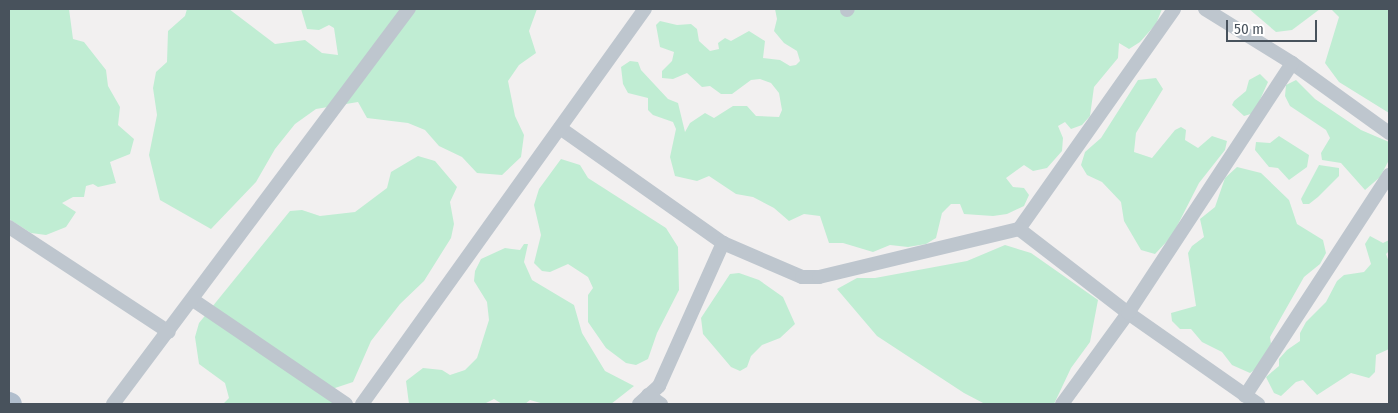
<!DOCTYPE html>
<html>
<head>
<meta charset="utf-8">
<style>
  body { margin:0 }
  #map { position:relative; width:1398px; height:413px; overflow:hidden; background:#f2f0f0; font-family:"Fira Sans Condensed",sans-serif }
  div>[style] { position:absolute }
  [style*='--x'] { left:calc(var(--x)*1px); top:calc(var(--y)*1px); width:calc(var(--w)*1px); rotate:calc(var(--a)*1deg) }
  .green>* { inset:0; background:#c0edd3 }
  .minor>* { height:14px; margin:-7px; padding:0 7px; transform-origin:7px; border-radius:7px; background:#bec6ce }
  .primary>* { height:22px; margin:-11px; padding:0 11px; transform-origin:11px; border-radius:11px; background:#b1becd }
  span { translate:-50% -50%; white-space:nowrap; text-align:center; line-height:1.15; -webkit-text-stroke:5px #fff; paint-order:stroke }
  .frame { position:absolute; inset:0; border:10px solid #48525c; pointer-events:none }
  .scale { position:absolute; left:1226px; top:20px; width:91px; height:22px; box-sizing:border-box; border:2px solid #48525c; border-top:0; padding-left:6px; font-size:15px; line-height:18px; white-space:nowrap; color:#48525c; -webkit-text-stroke:4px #fff; paint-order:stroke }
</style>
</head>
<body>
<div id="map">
  <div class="green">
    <i style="clip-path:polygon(9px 9px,69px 9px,73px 39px,84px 42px,106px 70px,108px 86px,120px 107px,118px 125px,134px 139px,130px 154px,110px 162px,116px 183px,98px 187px,93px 184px,86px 186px,84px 197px,73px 197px,62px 203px,76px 212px,66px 227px,46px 235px,31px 233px,9px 219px)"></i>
    <i style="clip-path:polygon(187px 9px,229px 9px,275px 44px,305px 40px,322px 53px,338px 55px,334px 28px,329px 25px,319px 30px,307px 29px,301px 9px,537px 9px,529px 31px,536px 53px,519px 65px,508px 81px,515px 116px,524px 135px,521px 157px,502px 175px,477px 173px,462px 157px,439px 146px,425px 130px,408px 123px,367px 118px,358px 102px,316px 109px,295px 124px,275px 149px,256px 182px,211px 229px,160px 200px,149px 155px,157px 115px,153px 88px,156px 72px,167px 62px,168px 31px,185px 16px)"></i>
    <i style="clip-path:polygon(775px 9px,1162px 9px,1156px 24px,1140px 42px,1129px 49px,1119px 43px,1118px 58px,1094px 87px,1090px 116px,1082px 125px,1071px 129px,1065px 122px,1058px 126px,1063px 138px,1062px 151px,1047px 168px,1033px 171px,1024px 165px,1006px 178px,1013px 187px,1024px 188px,1029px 195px,1024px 206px,1007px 214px,993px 216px,964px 214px,960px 204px,951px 204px,942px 213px,936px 238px,926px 244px,908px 247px,890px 245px,873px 252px,843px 243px,829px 243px,820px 216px,804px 214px,789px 221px,774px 208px,753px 197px,736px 194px,709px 176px,697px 181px,675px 176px,670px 157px,676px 129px,673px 122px,653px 115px,648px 110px,648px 98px,628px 93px,623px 84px,621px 67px,630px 61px,638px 62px,641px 70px,668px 99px,678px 103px,685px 132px,690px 123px,705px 113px,714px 118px,733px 106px,747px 106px,756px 116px,779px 117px,782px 110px,779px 93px,771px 83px,760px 79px,751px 80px,732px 94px,721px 94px,710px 86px,702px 87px,687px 73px,673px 79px,662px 78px,662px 71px,672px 61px,674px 52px,660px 47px,656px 25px,660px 21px,677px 25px,691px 24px,697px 29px,699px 41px,710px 51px,719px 49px,718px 43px,725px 38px,731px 41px,749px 31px,765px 41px,763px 58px,780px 60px,790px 66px,796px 65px,800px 61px,797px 51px,784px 43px,774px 31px,777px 19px)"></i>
    <i style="clip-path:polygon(1249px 9px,1320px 9px,1292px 30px,1276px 32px)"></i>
    <i style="clip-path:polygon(1331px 9px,1389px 9px,1389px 113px,1339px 82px,1325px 63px,1339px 17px)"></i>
    <i style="clip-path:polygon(1260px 74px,1268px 82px,1254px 113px,1244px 116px,1232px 105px,1234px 101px,1246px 91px,1249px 80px)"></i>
    <i style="clip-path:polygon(1156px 78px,1163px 89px,1136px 133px,1134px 152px,1152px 158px,1175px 130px,1181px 127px,1186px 130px,1185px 140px,1198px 148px,1212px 136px,1227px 141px,1225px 150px,1199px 183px,1172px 236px,1155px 254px,1141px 250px,1124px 221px,1121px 202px,1102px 182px,1087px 175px,1081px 165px,1085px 152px,1101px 138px,1138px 80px)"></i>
    <i style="clip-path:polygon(1296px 80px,1315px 99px,1361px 130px,1389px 142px,1389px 160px,1380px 177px,1365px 190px,1341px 163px,1322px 160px,1321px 153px,1330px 138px,1326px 130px,1290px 106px,1285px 96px,1286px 85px)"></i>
    <i style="clip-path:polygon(1279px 136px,1309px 155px,1307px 167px,1289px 180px,1278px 168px,1269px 167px,1255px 150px,1256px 142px,1270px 143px)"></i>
    <i style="clip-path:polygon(418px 156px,435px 161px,457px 187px,450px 202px,454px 224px,451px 238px,424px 281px,400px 304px,371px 341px,353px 382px,335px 388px,334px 395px,339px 404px,223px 404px,229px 398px,225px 383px,199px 364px,195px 337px,199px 323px,290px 211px,302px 210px,320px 216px,355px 212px,387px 188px,391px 172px)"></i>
    <i style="clip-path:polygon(561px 159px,580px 165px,588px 178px,666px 228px,678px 247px,679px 290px,657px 333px,648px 359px,636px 365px,626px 363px,606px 348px,588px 322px,588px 295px,593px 288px,588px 277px,568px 264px,550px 272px,542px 271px,534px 263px,541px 235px,534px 205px,539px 189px)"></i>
    <i style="clip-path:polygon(1319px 165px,1339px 168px,1339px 176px,1318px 197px,1309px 204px,1303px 204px,1301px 199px)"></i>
    <i style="clip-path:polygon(1237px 167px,1261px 173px,1289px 200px,1297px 224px,1323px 240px,1326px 253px,1320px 264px,1304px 277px,1270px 337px,1271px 344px,1257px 368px,1250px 373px,1232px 365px,1222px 352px,1202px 342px,1191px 329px,1180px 329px,1172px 321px,1171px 313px,1196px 306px,1188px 253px,1192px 246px,1204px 237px,1200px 219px,1215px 207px,1225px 178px)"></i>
    <i style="clip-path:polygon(1370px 236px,1383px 243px,1389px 240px,1389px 251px,1386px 254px,1389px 262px,1389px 349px,1376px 355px,1375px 372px,1369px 378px,1351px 373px,1317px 395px,1303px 380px,1296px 382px,1281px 396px,1274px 393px,1266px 377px,1279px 366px,1279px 359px,1287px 350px,1300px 341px,1300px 333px,1306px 322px,1326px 302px,1337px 281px,1344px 275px,1364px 272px,1371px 264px,1365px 244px)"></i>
    <i style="clip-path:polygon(524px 244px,528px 244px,524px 262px,532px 280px,574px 305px,582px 333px,605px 371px,634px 386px,611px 404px,544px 404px,530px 400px,525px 404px,502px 404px,494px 399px,484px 404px,409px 404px,406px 381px,423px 368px,442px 370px,450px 375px,465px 370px,477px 358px,489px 320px,487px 302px,474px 281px,475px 271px,481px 259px,505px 248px,520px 250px)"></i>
    <i style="clip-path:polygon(1005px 245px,1031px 253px,1098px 300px,1090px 342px,1071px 368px,1054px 404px,985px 404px,964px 393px,877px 336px,837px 289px,857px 278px,875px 278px,967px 261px)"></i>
    <i style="clip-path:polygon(739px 273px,759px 280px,783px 297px,795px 324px,780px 338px,762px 345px,751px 356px,747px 367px,740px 371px,731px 367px,703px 334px,701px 318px,730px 274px)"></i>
  </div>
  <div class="minor">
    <i style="--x:1205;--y:9;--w:102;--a:31.8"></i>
    <i style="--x:1292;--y:63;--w:120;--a:35.8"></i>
    <i style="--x:847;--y:10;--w:1;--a:-45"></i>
    <i style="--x:560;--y:128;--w:199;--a:35.2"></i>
    <i style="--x:723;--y:243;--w:86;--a:23.3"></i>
    <i style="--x:802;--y:277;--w:17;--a:0"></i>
    <i style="--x:819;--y:277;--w:206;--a:-13.5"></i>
    <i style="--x:1019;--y:229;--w:269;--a:-54.8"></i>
    <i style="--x:9;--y:227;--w:191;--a:33.3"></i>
    <i style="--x:1019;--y:229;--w:138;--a:37.6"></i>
    <i style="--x:1128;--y:313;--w:159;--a:35"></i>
    <i style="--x:193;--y:300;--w:185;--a:34.2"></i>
    <i style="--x:648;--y:395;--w:16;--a:35"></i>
    <i style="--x:1245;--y:396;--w:264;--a:-56.9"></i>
    <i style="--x:113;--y:404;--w:494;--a:-53.2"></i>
    <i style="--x:362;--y:404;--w:486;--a:-54.4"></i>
    <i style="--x:639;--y:404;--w:27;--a:-42"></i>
    <i style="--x:659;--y:386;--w:157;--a:-65.9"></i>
    <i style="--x:1062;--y:404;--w:112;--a:-54"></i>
    <i style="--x:1128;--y:313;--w:299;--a:-56.7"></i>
  </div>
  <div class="primary">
    <i style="--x:9;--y:403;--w:2;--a:27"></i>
  </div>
  <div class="frame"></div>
  <div class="scale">50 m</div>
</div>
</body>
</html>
